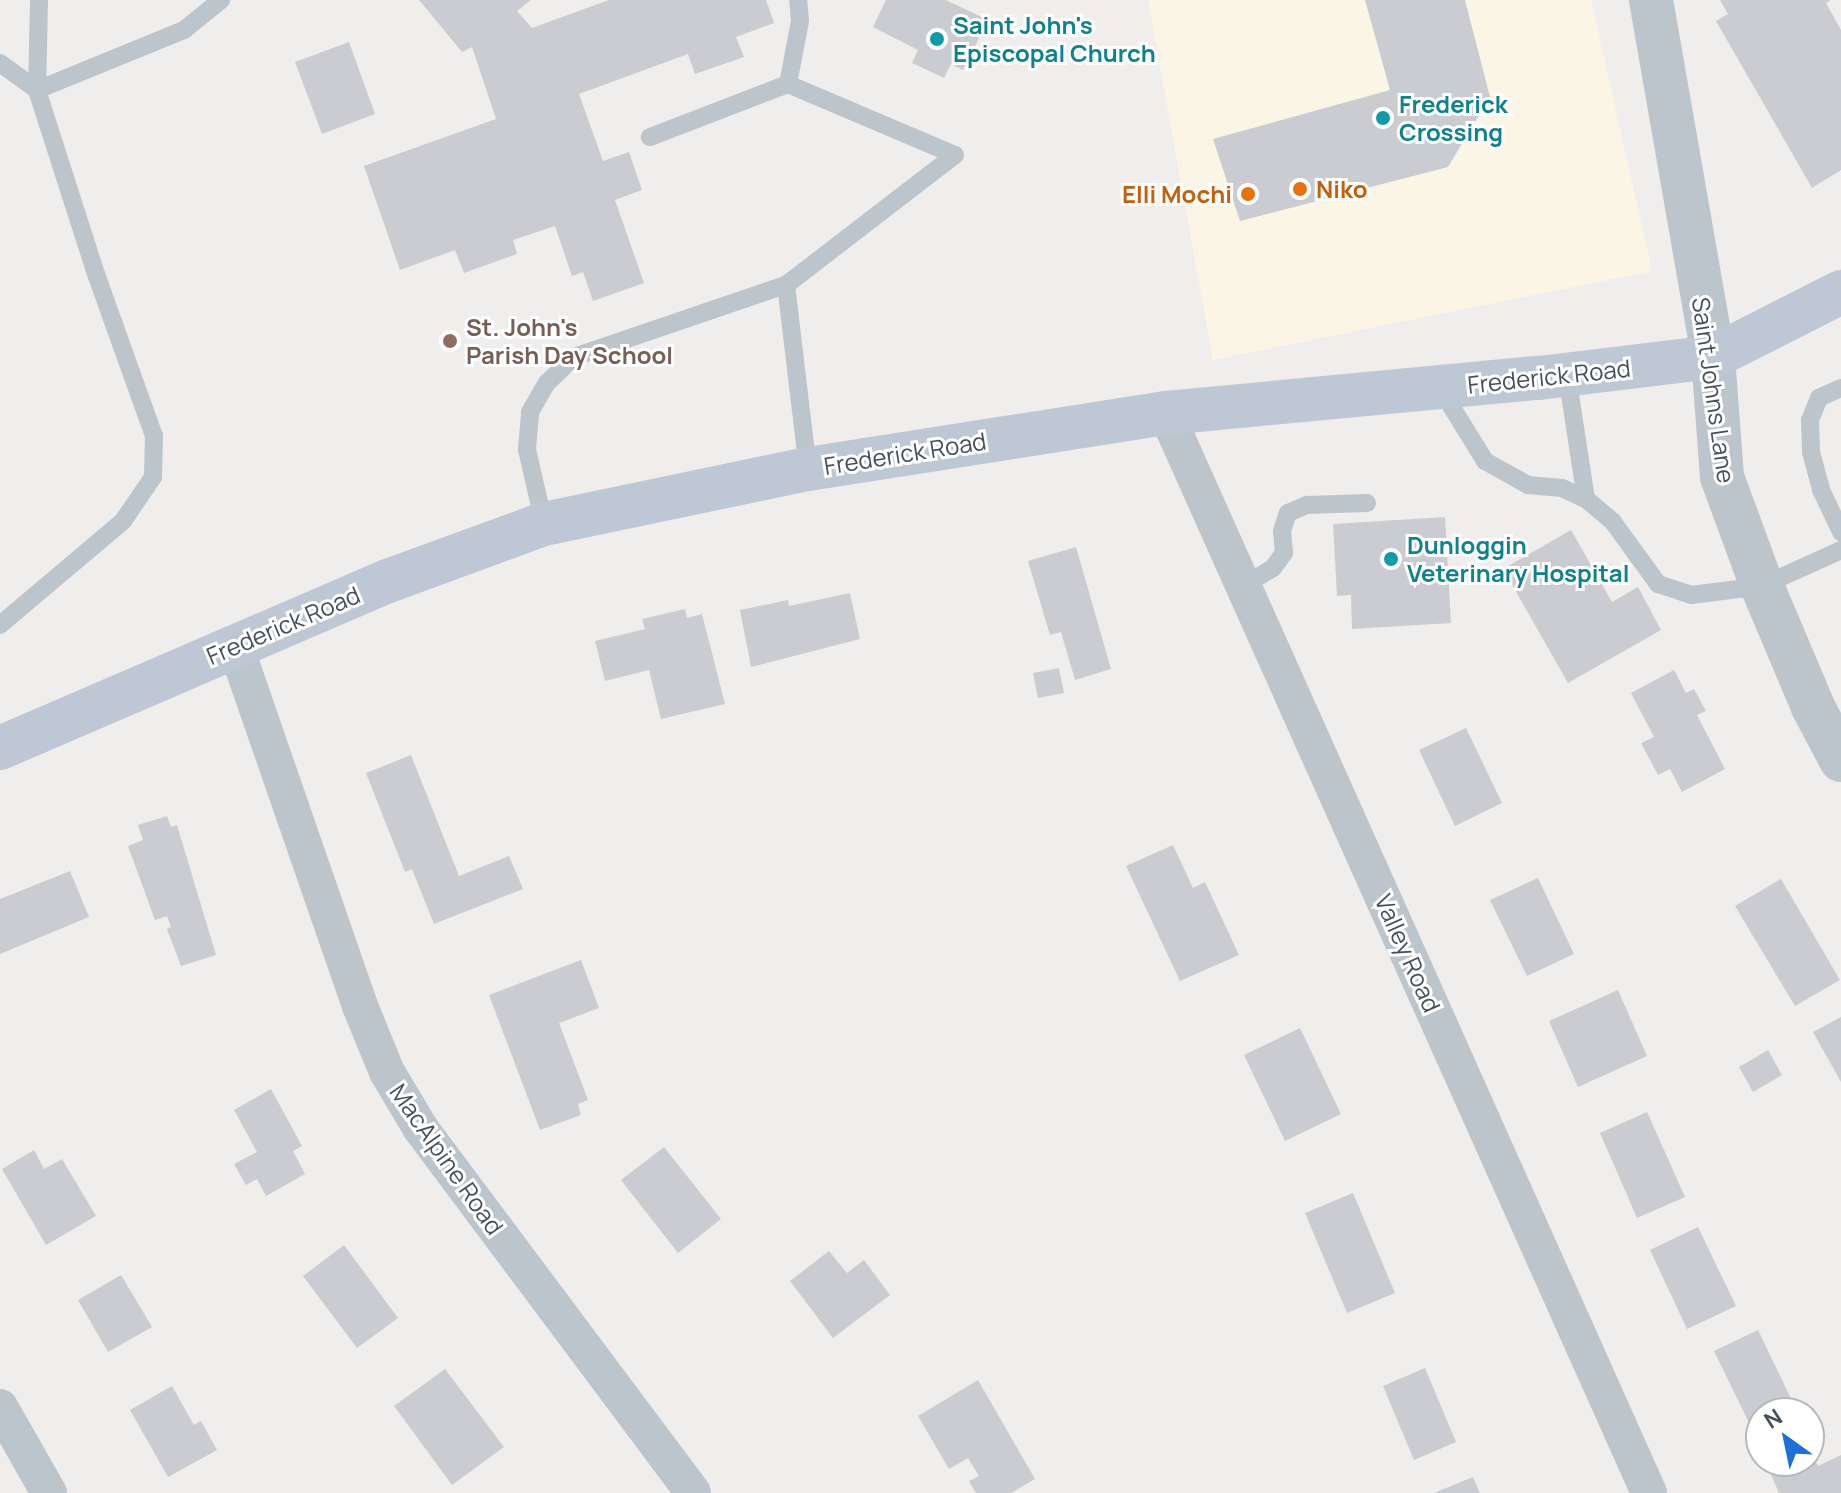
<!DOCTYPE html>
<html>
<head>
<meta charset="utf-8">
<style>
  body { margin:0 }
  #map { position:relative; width:1841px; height:1493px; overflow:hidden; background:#f0eded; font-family:Manrope,sans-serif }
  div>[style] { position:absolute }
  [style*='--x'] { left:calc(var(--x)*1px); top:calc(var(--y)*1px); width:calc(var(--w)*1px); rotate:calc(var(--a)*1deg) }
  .commercial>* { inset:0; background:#fbf5e6 }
  .building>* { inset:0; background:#caccd2 }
  .service>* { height:18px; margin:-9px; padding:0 9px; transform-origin:9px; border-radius:9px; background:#bcc5cc }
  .minor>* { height:36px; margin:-18px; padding:0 18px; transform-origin:18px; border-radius:18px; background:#bcc5cc }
  .tertiary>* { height:44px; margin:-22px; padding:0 22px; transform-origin:22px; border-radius:22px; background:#bcc5cc }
  .secondary>* { height:44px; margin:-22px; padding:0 22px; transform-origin:22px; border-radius:22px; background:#bec8d4 }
  .dots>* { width:22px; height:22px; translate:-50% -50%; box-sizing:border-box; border:4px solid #fff; border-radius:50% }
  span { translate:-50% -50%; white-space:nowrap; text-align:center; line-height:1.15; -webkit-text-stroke:6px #fff; paint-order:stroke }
  .culture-label { font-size:24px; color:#0d838f; font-weight:700 }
  .left { translate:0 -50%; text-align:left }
  .food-label { font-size:24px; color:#c56008; font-weight:700 }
  .right { translate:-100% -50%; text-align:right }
  .education-label { font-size:24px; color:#785e54; font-weight:700 }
  .street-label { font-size:24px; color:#46505a }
  .north { position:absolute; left:1745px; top:1397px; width:80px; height:80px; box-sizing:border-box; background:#fff; border:2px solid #b5b9bd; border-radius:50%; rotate:327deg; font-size:22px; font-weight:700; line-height:32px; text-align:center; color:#46505a }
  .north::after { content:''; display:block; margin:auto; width:28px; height:36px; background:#1e6fd9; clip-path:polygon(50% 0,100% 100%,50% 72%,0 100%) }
</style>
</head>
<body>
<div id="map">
  <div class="commercial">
    <i style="clip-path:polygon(1148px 0,1591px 0,1652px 271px,1213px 360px)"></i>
  </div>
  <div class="building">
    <i style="clip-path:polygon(419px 0,531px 0,517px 11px,532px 28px,609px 0,766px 0,774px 23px,736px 37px,744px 57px,695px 74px,688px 54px,579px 94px,603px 161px,629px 152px,642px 190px,615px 200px,644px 283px,593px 301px,583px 272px,572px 276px,555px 226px,513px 240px,517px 254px,464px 273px,455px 250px,400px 270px,364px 166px,496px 119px,472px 47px,462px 52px)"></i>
    <i style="clip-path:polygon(886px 0,946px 0,988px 20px,963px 70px,951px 64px,944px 78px,912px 63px,918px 50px,873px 27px)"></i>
    <i style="clip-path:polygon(1365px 0,1465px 0,1490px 97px,1448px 167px,1240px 221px,1213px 139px,1390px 90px)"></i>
    <i style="clip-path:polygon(1720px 0,1831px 0,1826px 3px,1841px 30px,1841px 170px,1812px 188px,1716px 21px,1728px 14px)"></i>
    <i style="clip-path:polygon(349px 42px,375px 114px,322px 134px,295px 62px)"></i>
    <i style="clip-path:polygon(1445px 517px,1451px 623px,1352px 629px,1351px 595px,1337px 596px,1333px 524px)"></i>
    <i style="clip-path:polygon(1571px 530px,1612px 602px,1638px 587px,1661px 630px,1568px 683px,1503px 569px)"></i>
    <i style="clip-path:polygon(1076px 547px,1111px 669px,1075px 680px,1061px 632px,1050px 635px,1028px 561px)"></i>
    <i style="clip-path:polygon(850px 593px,860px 639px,751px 667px,740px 610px,788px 600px,789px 606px)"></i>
    <i style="clip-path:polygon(685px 609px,687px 618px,702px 614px,725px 704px,661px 719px,649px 670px,605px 681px,595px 641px,645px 629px,642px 619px)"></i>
    <i style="clip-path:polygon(1059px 668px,1064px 693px,1038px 698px,1033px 673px)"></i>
    <i style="clip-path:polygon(1674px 670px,1686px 693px,1694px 689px,1706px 711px,1697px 715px,1725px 769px,1682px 792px,1670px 769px,1658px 775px,1641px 743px,1654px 737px,1631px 693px)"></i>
    <i style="clip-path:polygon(1466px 728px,1502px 803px,1455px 826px,1419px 750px)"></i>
    <i style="clip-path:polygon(411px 755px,459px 876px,509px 856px,523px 889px,434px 924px,412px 869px,405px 872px,366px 773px)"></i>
    <i style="clip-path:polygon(167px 816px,171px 827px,177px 825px,216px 955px,181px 966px,167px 929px,171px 927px,167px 916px,155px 920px,128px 846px,143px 840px,138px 825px)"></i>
    <i style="clip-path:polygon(1173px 845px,1193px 888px,1205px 882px,1239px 955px,1180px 981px,1126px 866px)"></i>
    <i style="clip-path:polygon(70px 871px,89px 917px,0 954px,0 899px)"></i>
    <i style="clip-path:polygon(1538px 878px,1574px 954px,1527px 976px,1490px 900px)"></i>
    <i style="clip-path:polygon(1781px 879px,1840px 980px,1795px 1006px,1735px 906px)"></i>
    <i style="clip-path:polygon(581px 960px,599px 1008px,559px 1023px,588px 1100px,578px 1104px,581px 1115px,540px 1130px,489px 995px)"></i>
    <i style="clip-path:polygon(1618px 990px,1647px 1056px,1578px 1087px,1549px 1021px)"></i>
    <i style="clip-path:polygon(1841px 1017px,1841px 1082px,1813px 1032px)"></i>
    <i style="clip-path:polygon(1300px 1028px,1341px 1114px,1285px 1141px,1244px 1055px)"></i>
    <i style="clip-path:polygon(1768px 1050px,1782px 1075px,1753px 1092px,1739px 1067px)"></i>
    <i style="clip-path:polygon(271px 1089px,302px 1146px,293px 1151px,305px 1174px,266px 1196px,257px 1179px,246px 1185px,234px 1164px,257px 1152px,234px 1110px)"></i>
    <i style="clip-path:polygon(1647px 1112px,1685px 1197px,1637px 1218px,1600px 1133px)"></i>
    <i style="clip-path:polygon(664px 1147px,721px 1219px,678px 1253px,621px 1180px)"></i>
    <i style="clip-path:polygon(34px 1150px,44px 1169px,62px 1159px,96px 1216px,46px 1245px,2px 1169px)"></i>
    <i style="clip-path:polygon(1353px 1193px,1395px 1293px,1347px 1313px,1305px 1213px)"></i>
    <i style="clip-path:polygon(1698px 1227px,1736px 1306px,1687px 1329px,1650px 1250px)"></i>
    <i style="clip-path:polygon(344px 1245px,398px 1318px,357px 1348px,303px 1276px)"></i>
    <i style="clip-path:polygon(829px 1251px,847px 1273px,864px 1260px,890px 1295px,833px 1338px,790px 1281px)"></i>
    <i style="clip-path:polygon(121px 1275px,152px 1327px,108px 1352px,78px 1300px)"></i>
    <i style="clip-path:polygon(1758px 1330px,1797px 1411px,1761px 1413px,1761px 1427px,1753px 1431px,1714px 1351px)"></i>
    <i style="clip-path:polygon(1425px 1368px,1456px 1442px,1414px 1460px,1383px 1386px)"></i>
    <i style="clip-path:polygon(445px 1369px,504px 1447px,452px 1485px,394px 1406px)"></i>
    <i style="clip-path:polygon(978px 1380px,1035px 1479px,1011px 1493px,976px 1493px,969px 1481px,979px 1476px,968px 1458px,949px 1469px,918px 1416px)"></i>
    <i style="clip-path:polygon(172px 1386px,194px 1425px,201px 1421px,217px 1450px,168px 1477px,130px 1410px)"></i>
    <i style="clip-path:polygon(1809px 1448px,1818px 1466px,1841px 1455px,1841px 1493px,1779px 1493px,1766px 1463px,1809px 1461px)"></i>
    <i style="clip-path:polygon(1473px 1477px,1480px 1493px,1434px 1493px)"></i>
  </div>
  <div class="service">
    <i style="--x:0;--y:63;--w:46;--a:36.1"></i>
    <i style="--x:788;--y:84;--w:64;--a:-79.2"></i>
    <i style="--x:800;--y:21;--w:21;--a:-95"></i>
    <i style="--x:37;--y:90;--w:159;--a:-22.2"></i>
    <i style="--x:184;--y:30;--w:48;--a:-39"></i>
    <i style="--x:786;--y:285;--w:185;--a:83.2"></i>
    <i style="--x:1567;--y:375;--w:125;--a:81.3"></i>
    <i style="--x:1440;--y:388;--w:86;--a:58.3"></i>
    <i style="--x:1485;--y:461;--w:49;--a:29.2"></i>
    <i style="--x:1528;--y:485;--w:34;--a:5"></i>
    <i style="--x:1562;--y:488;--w:26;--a:25"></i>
    <i style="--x:1586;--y:499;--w:35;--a:40"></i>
    <i style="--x:1613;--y:522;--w:77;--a:54"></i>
    <i style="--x:1658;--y:584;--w:35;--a:18"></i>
    <i style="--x:1691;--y:595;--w:72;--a:-7.2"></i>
    <i style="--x:1762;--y:586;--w:87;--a:-24.5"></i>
    <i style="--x:1841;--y:388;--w:24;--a:156"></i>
    <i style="--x:1819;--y:398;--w:24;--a:112"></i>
    <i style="--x:1810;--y:420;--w:32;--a:88"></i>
    <i style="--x:1811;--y:452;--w:39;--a:75"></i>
    <i style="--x:1821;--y:490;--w:47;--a:64.5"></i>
    <i style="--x:544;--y:524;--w:77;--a:-102.8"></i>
    <i style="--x:527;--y:449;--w:37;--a:-85"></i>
    <i style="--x:530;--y:412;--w:34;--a:-60"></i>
    <i style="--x:547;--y:383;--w:37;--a:-44"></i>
    <i style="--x:574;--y:357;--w:224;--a:-18.8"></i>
    <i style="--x:786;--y:285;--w:213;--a:-37.6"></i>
    <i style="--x:955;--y:155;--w:181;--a:-157"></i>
    <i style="--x:788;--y:84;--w:148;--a:159"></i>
    <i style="--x:1243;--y:586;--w:35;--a:-31"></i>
    <i style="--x:1273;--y:568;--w:19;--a:-54"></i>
    <i style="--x:1284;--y:553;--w:22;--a:-95"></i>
    <i style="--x:1282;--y:531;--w:19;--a:-72"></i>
    <i style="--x:1288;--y:513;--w:21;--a:-23"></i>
    <i style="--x:1307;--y:505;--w:60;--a:-1.9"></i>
    <i style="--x:0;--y:625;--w:161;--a:-40.2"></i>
    <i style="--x:123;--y:521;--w:53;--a:-55.7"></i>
    <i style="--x:153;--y:477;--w:41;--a:-88.6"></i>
    <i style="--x:154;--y:436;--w:172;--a:-109.7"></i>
    <i style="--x:96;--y:274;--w:193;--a:-107.8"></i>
    <i style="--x:37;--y:90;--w:90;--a:-88.7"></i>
  </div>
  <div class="minor">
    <i style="--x:1166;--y:413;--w:1183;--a:65.9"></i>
    <i style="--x:235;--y:645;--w:382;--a:70.9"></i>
    <i style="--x:360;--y:1006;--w:71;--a:67.8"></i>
    <i style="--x:387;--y:1072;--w:66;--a:59.2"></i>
    <i style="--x:421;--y:1129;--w:454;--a:53.2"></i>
    <i style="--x:0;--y:1407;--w:99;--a:60.3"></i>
  </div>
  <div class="tertiary">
    <i style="--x:1651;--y:0;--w:362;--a:80.1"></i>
    <i style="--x:1713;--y:357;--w:120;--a:85.7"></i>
    <i style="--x:1722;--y:477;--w:116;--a:69.8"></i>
    <i style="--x:1762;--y:586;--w:131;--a:67.1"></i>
    <i style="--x:1813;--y:707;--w:60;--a:62.2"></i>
  </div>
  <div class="secondary">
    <i style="--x:0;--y:748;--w:422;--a:-23.3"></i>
    <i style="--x:388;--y:581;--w:166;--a:-20.1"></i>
    <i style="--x:544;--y:524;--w:270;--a:-11.8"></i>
    <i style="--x:808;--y:469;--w:362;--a:-8.9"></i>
    <i style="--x:1166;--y:413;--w:375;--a:-5.4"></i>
    <i style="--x:1539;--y:378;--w:175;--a:-6.9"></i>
    <i style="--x:1713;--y:357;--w:144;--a:-26.9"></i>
  </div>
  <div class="dots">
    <i style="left:937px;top:39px;background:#0f9aa8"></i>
    <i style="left:1383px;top:118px;background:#0f9aa8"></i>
    <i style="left:1300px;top:189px;background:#e8710a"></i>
    <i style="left:1248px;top:194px;background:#e8710a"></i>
    <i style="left:450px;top:341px;background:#8d6e63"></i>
    <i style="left:1391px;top:559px;background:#0f9aa8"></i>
  </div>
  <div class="culture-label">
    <span class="left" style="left:953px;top:39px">Saint John's<br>Episcopal Church</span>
    <span class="left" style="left:1399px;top:118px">Frederick<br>Crossing</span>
    <span class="left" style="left:1407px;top:559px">Dunloggin<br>Veterinary Hospital</span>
  </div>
  <div class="food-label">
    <span class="left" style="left:1316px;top:189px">Niko</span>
    <span class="right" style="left:1232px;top:194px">Elli Mochi</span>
  </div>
  <div class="education-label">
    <span class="left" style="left:466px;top:341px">St. John's<br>Parish Day School</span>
  </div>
  <div class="street-label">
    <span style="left:1549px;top:376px;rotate:-6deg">Frederick Road</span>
    <span style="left:1714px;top:390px;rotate:82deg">Saint Johns Lane</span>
    <span style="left:905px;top:453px;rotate:-9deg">Frederick Road</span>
    <span style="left:283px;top:625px;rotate:-23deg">Frederick Road</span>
    <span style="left:1408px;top:953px;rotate:66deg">Valley Road</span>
    <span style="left:447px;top:1159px;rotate:55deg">MacAlpine Road</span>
  </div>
  <div class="north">N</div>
</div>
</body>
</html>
